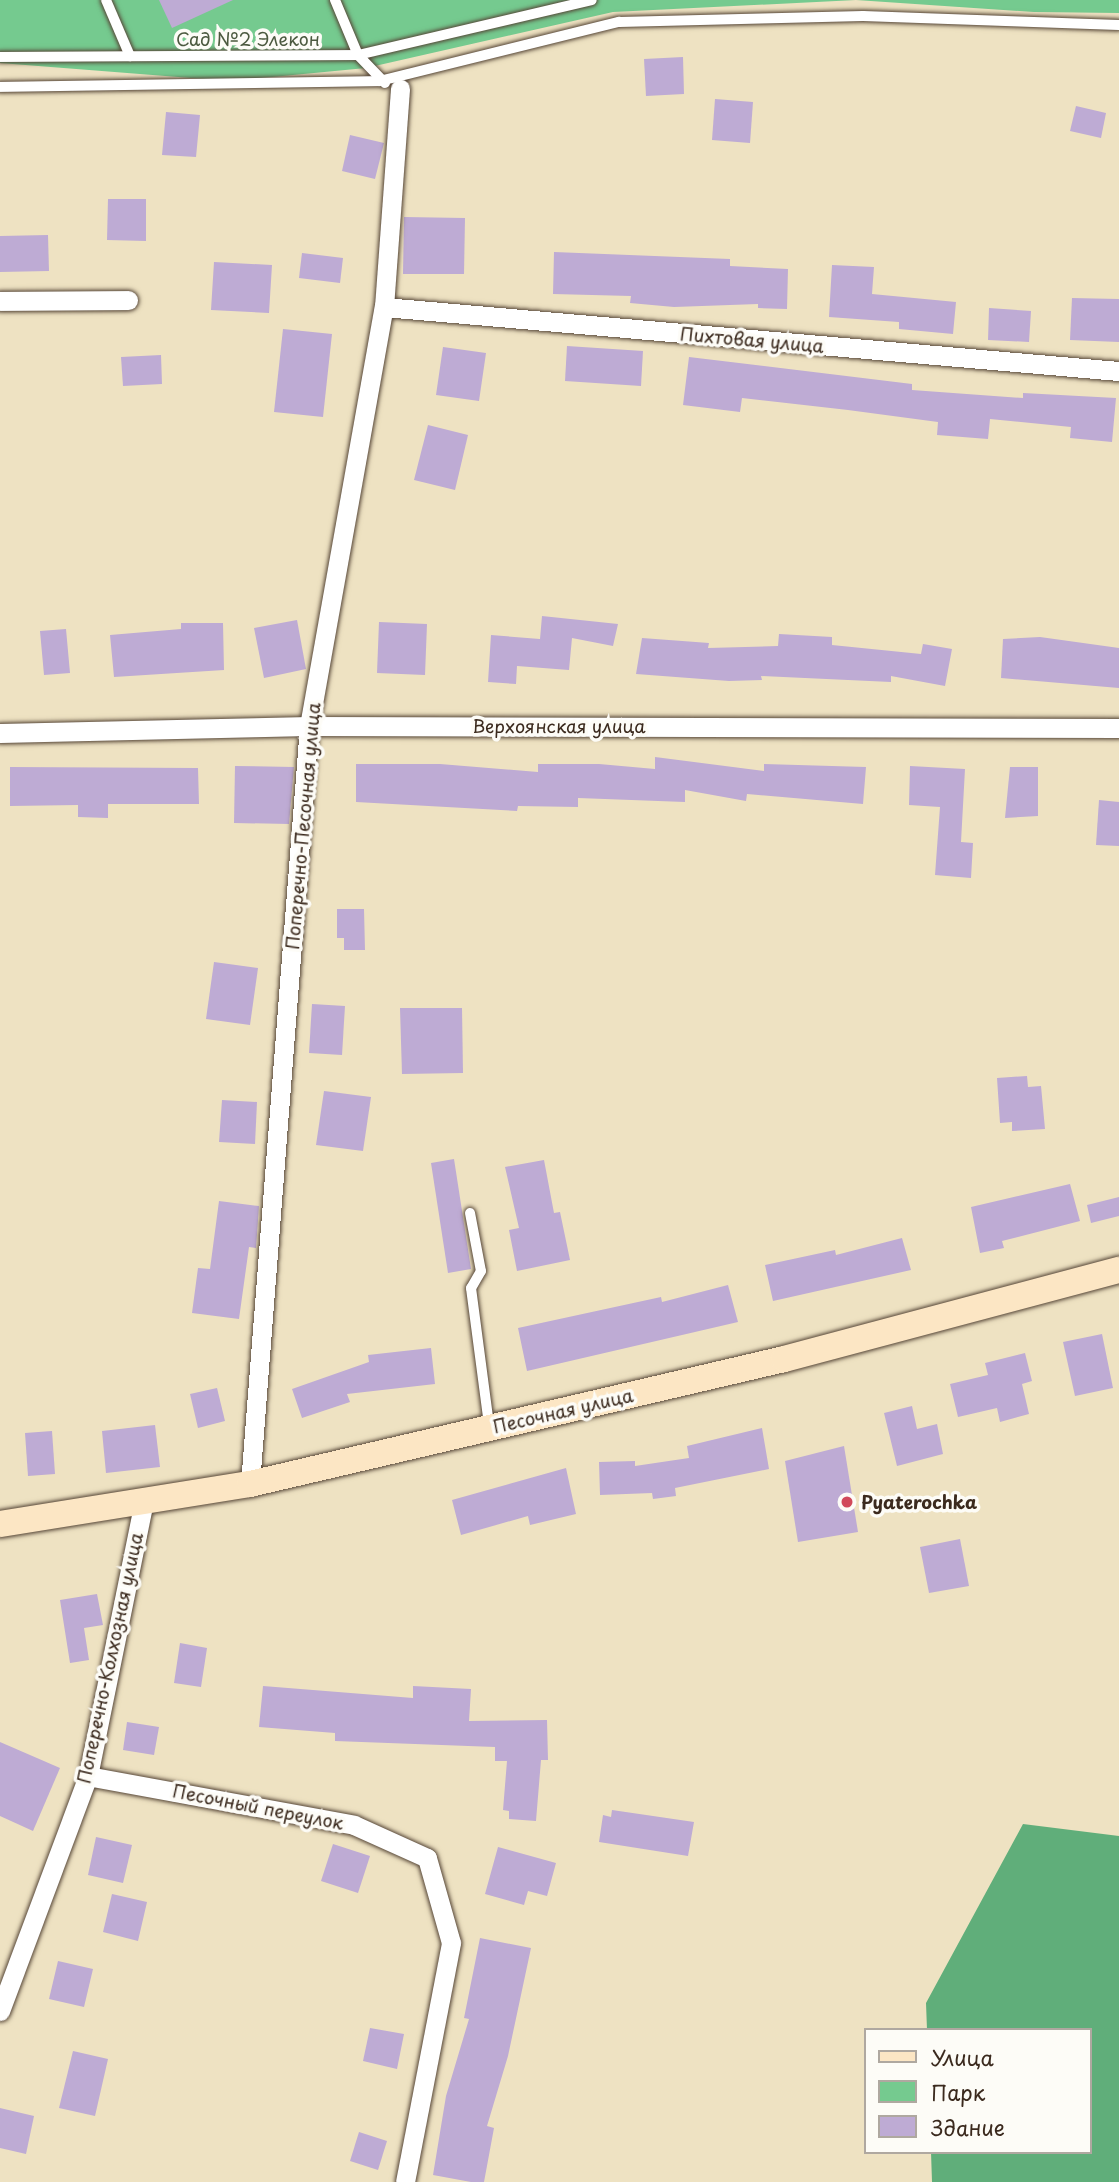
<!DOCTYPE html>
<html>
<head>
<meta charset="utf-8">
<style>
  body { margin:0 }
  #map { position:relative; width:1119px; height:2182px; overflow:hidden; background:#eee2c2; font-family:"Playpen Sans",sans-serif }
  div>[style] { position:absolute }
  [style*='--x'] { left:calc(var(--x)*1px); top:calc(var(--y)*1px); width:calc(var(--w)*1px); rotate:calc(var(--a)*1deg) }
  .green>* { inset:0; background:#75ca8f }
  .forest>* { inset:0; background:#60ae7a }
  .building>* { inset:0; background:#beabd4 }
  .roads { filter:drop-shadow(0 0 2px #564637) drop-shadow(0 0 2px #564637) }
  .lane>* { height:10px; margin:-5px; padding:0 5px; transform-origin:5px; border-radius:5px; background:#fff }
  .street>* { height:19px; margin:-9.5px; padding:0 9.5px; transform-origin:9.5px; border-radius:9.5px; background:#fff }
  .secondary>* { height:26px; margin:-13px; padding:0 13px; transform-origin:13px; border-radius:13px; background:#fce6c4 }
  .dots>* { width:19px; height:19px; translate:-50% -50%; box-sizing:border-box; border:4px solid #fdfcf7; border-radius:50% }
  span { translate:-50% -50%; white-space:nowrap; text-align:center; line-height:1.15; -webkit-text-stroke:7px #fdfcf7; paint-order:stroke }
  .park-label { font-size:18px; color:#4c5a40 }
  .street-label { font-size:18px; color:#3b2a1e }
  .poi-label { font-size:18px; color:#3b2a1e; font-weight:700 }
  .left { translate:0 -50%; text-align:left }
  .legend { position:absolute; left:864px; top:2028px; width:228px; height:126px; box-sizing:border-box; background:#fdfcf7; border:2px solid #afa8a0; margin:0; padding:9px 12px; list-style:none; font-size:21px; color:#3b2a1e }
  .legend li { display:flex; align-items:center; gap:14px; height:35px }
  .legend b { width:35px; border:2px solid #afa8a0 }
</style>
</head>
<body>
<div id="map">
  <div class="green">
    <i style="clip-path:polygon(0 0,1119px 0,1119px 13px,1034px 12px,856px 0,613px 12px,366px 68px,229px 81px,0 63px)"></i>
  </div>
  <div class="forest">
    <i style="clip-path:polygon(1023px 1824px,1119px 1836px,1119px 2182px,932px 2182px,931px 2152px,1089px 2152px,1089px 2030px,927px 2030px,926px 2003px)"></i>
  </div>
  <div class="building">
    <i style="clip-path:polygon(159px 0,233px 0,172px 28px)"></i>
    <i style="clip-path:polygon(683px 57px,684px 94px,646px 96px,644px 59px)"></i>
    <i style="clip-path:polygon(715px 99px,753px 102px,750px 143px,712px 140px)"></i>
    <i style="clip-path:polygon(1076px 106px,1106px 113px,1101px 138px,1070px 131px)"></i>
    <i style="clip-path:polygon(166px 112px,200px 115px,196px 157px,162px 155px)"></i>
    <i style="clip-path:polygon(350px 135px,384px 143px,375px 179px,342px 171px)"></i>
    <i style="clip-path:polygon(108px 199px,146px 199px,146px 241px,107px 240px)"></i>
    <i style="clip-path:polygon(404px 217px,465px 218px,464px 274px,403px 274px)"></i>
    <i style="clip-path:polygon(48px 235px,49px 271px,0 272px,0 236px)"></i>
    <i style="clip-path:polygon(554px 252px,730px 259px,730px 266px,788px 269px,787px 309px,758px 308px,758px 304px,674px 307px,630px 303px,631px 296px,553px 294px)"></i>
    <i style="clip-path:polygon(302px 253px,343px 258px,340px 283px,299px 278px)"></i>
    <i style="clip-path:polygon(214px 262px,272px 265px,269px 313px,211px 310px)"></i>
    <i style="clip-path:polygon(832px 265px,874px 267px,872px 294px,956px 302px,953px 334px,899px 329px,899px 322px,829px 317px)"></i>
    <i style="clip-path:polygon(1072px 298px,1119px 299px,1119px 342px,1070px 340px)"></i>
    <i style="clip-path:polygon(989px 308px,1031px 311px,1029px 342px,988px 340px)"></i>
    <i style="clip-path:polygon(283px 329px,332px 334px,323px 417px,274px 412px)"></i>
    <i style="clip-path:polygon(567px 346px,643px 351px,641px 386px,565px 381px)"></i>
    <i style="clip-path:polygon(443px 347px,486px 353px,479px 401px,436px 395px)"></i>
    <i style="clip-path:polygon(161px 355px,162px 384px,123px 386px,121px 357px)"></i>
    <i style="clip-path:polygon(689px 357px,912px 384px,912px 390px,1023px 398px,1023px 393px,1116px 398px,1112px 442px,1070px 438px,1071px 427px,990px 419px,988px 439px,937px 435px,938px 422px,848px 410px,742px 398px,740px 412px,683px 405px)"></i>
    <i style="clip-path:polygon(428px 425px,468px 435px,455px 490px,414px 480px)"></i>
    <i style="clip-path:polygon(542px 616px,618px 624px,613px 646px,572px 638px,569px 670px,517px 666px,516px 684px,488px 682px,491px 635px,540px 639px)"></i>
    <i style="clip-path:polygon(297px 620px,306px 669px,264px 678px,254px 628px)"></i>
    <i style="clip-path:polygon(379px 622px,427px 624px,425px 675px,377px 673px)"></i>
    <i style="clip-path:polygon(181px 623px,223px 623px,224px 670px,114px 677px,110px 635px,181px 629px)"></i>
    <i style="clip-path:polygon(66px 629px,70px 673px,44px 675px,40px 631px)"></i>
    <i style="clip-path:polygon(779px 634px,832px 637px,832px 645px,921px 654px,923px 644px,952px 649px,945px 686px,891px 676px,891px 682px,761px 676px,762px 680px,729px 681px,636px 674px,642px 638px,709px 643px,708px 648px,778px 646px)"></i>
    <i style="clip-path:polygon(1040px 637px,1119px 648px,1119px 688px,1001px 678px,1003px 639px)"></i>
    <i style="clip-path:polygon(655px 757px,764px 771px,764px 764px,866px 767px,863px 804px,747px 794px,746px 801px,685px 790px,685px 802px,578px 798px,578px 807px,518px 806px,517px 811px,356px 802px,356px 764px,440px 764px,538px 772px,538px 764px,599px 764px,655px 769px)"></i>
    <i style="clip-path:polygon(235px 766px,294px 767px,289px 824px,234px 823px)"></i>
    <i style="clip-path:polygon(910px 766px,965px 769px,961px 842px,973px 843px,971px 878px,935px 875px,940px 807px,909px 805px)"></i>
    <i style="clip-path:polygon(10px 767px,198px 768px,199px 804px,108px 804px,108px 818px,78px 817px,78px 805px,10px 806px)"></i>
    <i style="clip-path:polygon(1010px 767px,1038px 767px,1038px 816px,1005px 818px)"></i>
    <i style="clip-path:polygon(1099px 800px,1119px 802px,1119px 846px,1096px 845px)"></i>
    <i style="clip-path:polygon(337px 909px,364px 909px,365px 950px,344px 950px,344px 938px,337px 938px)"></i>
    <i style="clip-path:polygon(214px 962px,258px 968px,250px 1025px,206px 1019px)"></i>
    <i style="clip-path:polygon(312px 1004px,345px 1006px,342px 1055px,309px 1053px)"></i>
    <i style="clip-path:polygon(400px 1008px,462px 1008px,463px 1073px,402px 1074px)"></i>
    <i style="clip-path:polygon(1027px 1076px,1028px 1087px,1041px 1086px,1045px 1129px,1012px 1131px,1012px 1122px,1000px 1123px,997px 1078px)"></i>
    <i style="clip-path:polygon(324px 1091px,371px 1097px,363px 1151px,316px 1145px)"></i>
    <i style="clip-path:polygon(222px 1100px,257px 1102px,255px 1144px,219px 1142px)"></i>
    <i style="clip-path:polygon(454px 1159px,471px 1269px,448px 1273px,431px 1163px)"></i>
    <i style="clip-path:polygon(544px 1160px,554px 1213px,560px 1212px,570px 1260px,517px 1271px,509px 1230px,519px 1228px,505px 1167px)"></i>
    <i style="clip-path:polygon(1070px 1184px,1080px 1221px,1002px 1241px,1004px 1248px,980px 1253px,971px 1207px)"></i>
    <i style="clip-path:polygon(1119px 1197px,1119px 1216px,1091px 1223px,1087px 1205px)"></i>
    <i style="clip-path:polygon(219px 1201px,259px 1206px,256px 1248px,249px 1247px,239px 1319px,192px 1313px,198px 1268px,210px 1269px)"></i>
    <i style="clip-path:polygon(902px 1238px,911px 1270px,773px 1301px,765px 1265px,835px 1250px,836px 1255px)"></i>
    <i style="clip-path:polygon(728px 1285px,738px 1322px,527px 1371px,518px 1328px,661px 1297px,662px 1302px)"></i>
    <i style="clip-path:polygon(1102px 1334px,1113px 1388px,1075px 1396px,1063px 1342px)"></i>
    <i style="clip-path:polygon(431px 1348px,435px 1384px,347px 1394px,350px 1402px,302px 1418px,292px 1389px,369px 1362px,368px 1355px)"></i>
    <i style="clip-path:polygon(1025px 1353px,1032px 1381px,1022px 1384px,1029px 1414px,1000px 1422px,997px 1408px,958px 1417px,950px 1384px,988px 1375px,985px 1363px)"></i>
    <i style="clip-path:polygon(217px 1388px,225px 1421px,198px 1428px,190px 1394px)"></i>
    <i style="clip-path:polygon(912px 1406px,917px 1429px,937px 1424px,943px 1454px,897px 1466px,884px 1413px)"></i>
    <i style="clip-path:polygon(155px 1425px,160px 1467px,106px 1473px,102px 1431px)"></i>
    <i style="clip-path:polygon(762px 1428px,769px 1469px,675px 1488px,676px 1496px,653px 1499px,652px 1493px,600px 1495px,599px 1462px,635px 1461px,635px 1466px,689px 1458px,687px 1446px)"></i>
    <i style="clip-path:polygon(52px 1431px,55px 1474px,28px 1476px,25px 1433px)"></i>
    <i style="clip-path:polygon(844px 1446px,858px 1532px,798px 1542px,785px 1461px)"></i>
    <i style="clip-path:polygon(566px 1468px,576px 1514px,530px 1525px,528px 1516px,461px 1535px,452px 1500px)"></i>
    <i style="clip-path:polygon(960px 1539px,969px 1586px,929px 1593px,920px 1547px)"></i>
    <i style="clip-path:polygon(97px 1594px,103px 1625px,84px 1628px,89px 1660px,70px 1663px,60px 1600px)"></i>
    <i style="clip-path:polygon(180px 1643px,207px 1648px,201px 1687px,174px 1683px)"></i>
    <i style="clip-path:polygon(263px 1686px,413px 1698px,413px 1686px,471px 1689px,469px 1721px,547px 1720px,548px 1760px,541px 1760px,536px 1821px,509px 1819px,509px 1811px,503px 1810px,507px 1761px,495px 1761px,495px 1747px,335px 1741px,335px 1733px,259px 1727px)"></i>
    <i style="clip-path:polygon(127px 1722px,159px 1727px,154px 1755px,123px 1750px)"></i>
    <i style="clip-path:polygon(0 1742px,60px 1768px,33px 1831px,0 1816px)"></i>
    <i style="clip-path:polygon(612px 1810px,694px 1822px,688px 1856px,599px 1842px,603px 1815px,611px 1817px)"></i>
    <i style="clip-path:polygon(96px 1837px,132px 1845px,123px 1883px,88px 1875px)"></i>
    <i style="clip-path:polygon(333px 1844px,370px 1856px,358px 1893px,321px 1881px)"></i>
    <i style="clip-path:polygon(498px 1847px,556px 1863px,547px 1896px,528px 1891px,524px 1905px,485px 1894px)"></i>
    <i style="clip-path:polygon(112px 1894px,147px 1902px,138px 1941px,103px 1932px)"></i>
    <i style="clip-path:polygon(480px 1938px,531px 1948px,508px 2056px,487px 2126px,494px 2128px,484px 2182px,471px 2182px,433px 2175px,446px 2096px,469px 2019px,464px 2018px)"></i>
    <i style="clip-path:polygon(58px 1961px,93px 1969px,84px 2007px,49px 1999px)"></i>
    <i style="clip-path:polygon(370px 2028px,404px 2034px,397px 2069px,363px 2061px)"></i>
    <i style="clip-path:polygon(73px 2051px,108px 2059px,95px 2116px,59px 2108px)"></i>
    <i style="clip-path:polygon(0 2108px,34px 2116px,26px 2154px,0 2148px)"></i>
    <i style="clip-path:polygon(359px 2132px,387px 2141px,378px 2170px,350px 2161px)"></i>
  </div>
  <div class="roads">
    <div class="lane">
      <i style="--x:106;--y:0;--w:61;--a:66.8"></i>
      <i style="--x:0;--y:57;--w:358;--a:-0.3"></i>
      <i style="--x:358;--y:55;--w:60;--a:-112.7"></i>
      <i style="--x:385;--y:83;--w:39;--a:-134"></i>
      <i style="--x:358;--y:55;--w:240;--a:-13.2"></i>
      <i style="--x:0;--y:87;--w:380;--a:-0.9"></i>
      <i style="--x:380;--y:81;--w:246;--a:-13.9"></i>
      <i style="--x:619;--y:22;--w:244;--a:-1.4"></i>
      <i style="--x:863;--y:16;--w:256;--a:2"></i>
      <i style="--x:470;--y:1213;--w:59;--a:79.3"></i>
      <i style="--x:481;--y:1271;--w:20;--a:120"></i>
      <i style="--x:471;--y:1288;--w:138;--a:82.5"></i>
    </div>
    <div class="street">
      <i style="--x:0;--y:301;--w:128;--a:-0.4"></i>
      <i style="--x:384;--y:307;--w:738;--a:4.98"></i>
      <i style="--x:0;--y:733;--w:309;--a:-1.3"></i>
      <i style="--x:309;--y:726;--w:810;--a:0.14"></i>
      <i style="--x:250;--y:1484;--w:760;--a:-85.55"></i>
      <i style="--x:309;--y:726;--w:426;--a:-79.9"></i>
      <i style="--x:384;--y:307;--w:219;--a:-85.8"></i>
      <i style="--x:88;--y:1776;--w:270;--a:10.4"></i>
      <i style="--x:354;--y:1825;--w:80;--a:24.3"></i>
      <i style="--x:427;--y:1858;--w:88;--a:74.2"></i>
      <i style="--x:451;--y:1943;--w:243;--a:100.9"></i>
      <i style="--x:0;--y:2011;--w:251;--a:-69.5"></i>
      <i style="--x:88;--y:1776;--w:281;--a:-78.5"></i>
    </div>
    <div class="secondary">
      <i style="--x:0;--y:1524;--w:253;--a:-9.1"></i>
      <i style="--x:250;--y:1484;--w:548;--a:-13.17"></i>
      <i style="--x:784;--y:1359;--w:347;--a:-14.9"></i>
    </div>
  </div>
  <div class="dots">
    <i style="left:847px;top:1502px;background:#d1495b"></i>
  </div>
  <div class="park-label">
    <span style="left:248px;top:39px">Сад №2 Элекон</span>
  </div>
  <div class="street-label">
    <span style="left:752px;top:340px;rotate:5deg">Пихтовая улица</span>
    <span style="left:559px;top:726px">Верхоянская улица</span>
    <span style="left:303px;top:826px;rotate:-85deg">Поперечно-Песочная улица</span>
    <span style="left:563px;top:1411px;rotate:-13deg">Песочная улица</span>
    <span style="left:110px;top:1658px;rotate:-78deg">Поперечно-Колхозная улица</span>
    <span style="left:258px;top:1807px;rotate:11deg">Песочный переулок</span>
  </div>
  <div class="poi-label">
    <span class="left" style="left:861px;top:1502px">Pyaterochka</span>
  </div>
  <ul class="legend">
  <li><b style="height:9px;background:#fce6c4"></b>Улица</li>
  <li><b style="height:19px;background:#75ca8f"></b>Парк</li>
  <li><b style="height:19px;background:#beabd4"></b>Здание</li>
  </ul>
</div>
</body>
</html>
